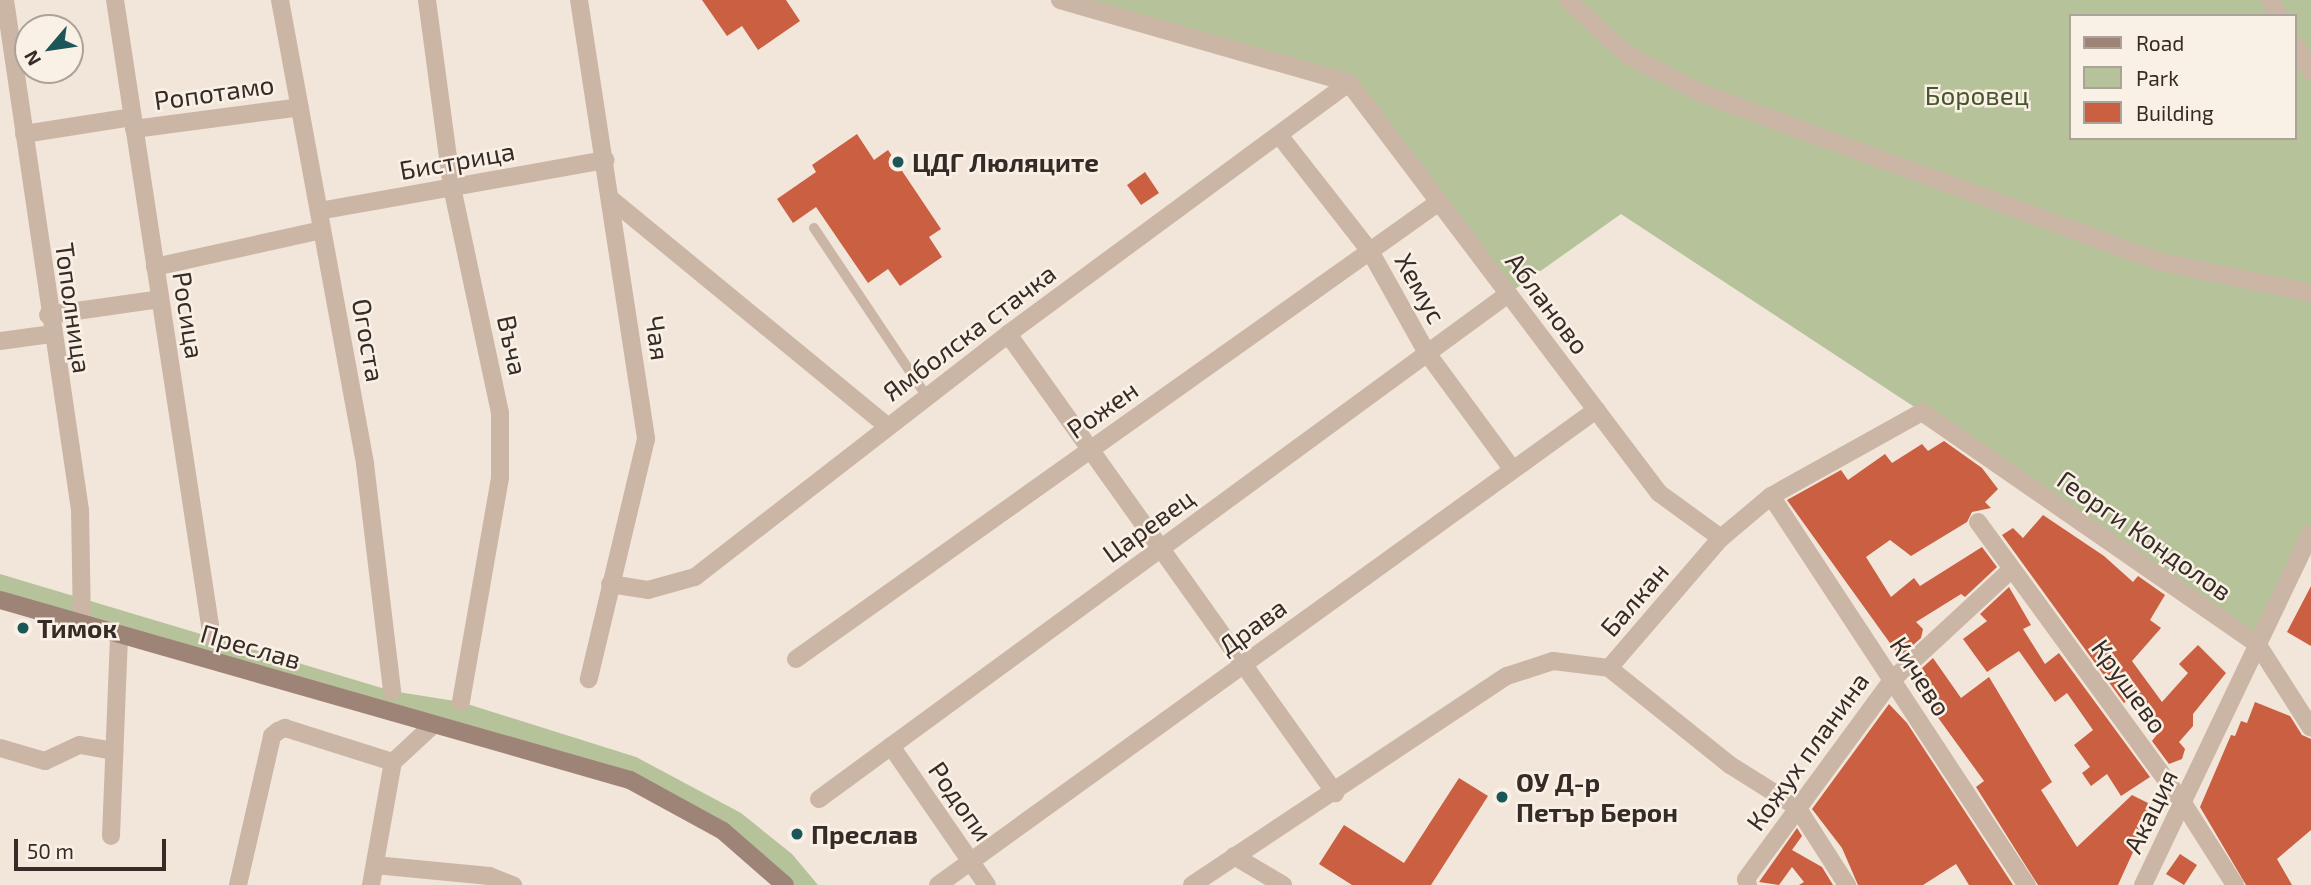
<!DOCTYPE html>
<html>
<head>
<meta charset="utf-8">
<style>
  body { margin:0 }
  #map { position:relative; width:2311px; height:885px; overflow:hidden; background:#f2e6da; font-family:"Exo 2",sans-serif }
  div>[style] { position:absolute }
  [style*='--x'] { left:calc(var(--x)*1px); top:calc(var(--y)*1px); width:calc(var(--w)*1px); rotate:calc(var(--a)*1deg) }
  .green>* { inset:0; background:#b5c29a }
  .building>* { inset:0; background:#ca5f41 }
  .lane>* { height:10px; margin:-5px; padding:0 5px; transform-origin:5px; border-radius:5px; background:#cbb6a6 }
  .street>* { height:18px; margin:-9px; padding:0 9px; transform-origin:9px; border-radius:9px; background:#cbb6a6 }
  .secondary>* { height:18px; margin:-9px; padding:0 9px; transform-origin:9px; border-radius:9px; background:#9e8477 }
  .dots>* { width:19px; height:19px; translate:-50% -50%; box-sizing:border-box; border:4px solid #faf1e6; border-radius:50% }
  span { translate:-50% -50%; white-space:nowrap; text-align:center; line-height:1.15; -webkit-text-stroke:5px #faf1e6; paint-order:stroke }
  .street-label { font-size:26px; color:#362b27 }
  .park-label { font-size:26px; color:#46552a }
  .poi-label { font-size:26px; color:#362b27; font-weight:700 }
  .left { translate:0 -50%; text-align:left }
  .legend { position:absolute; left:2069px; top:14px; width:228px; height:126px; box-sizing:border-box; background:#faf1e6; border:2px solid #aca29a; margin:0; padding:9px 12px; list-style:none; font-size:21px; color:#362b27 }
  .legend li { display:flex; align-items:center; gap:14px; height:35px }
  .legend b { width:35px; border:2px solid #aca29a }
  .north { position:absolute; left:14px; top:14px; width:70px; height:70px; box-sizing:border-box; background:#faf1e6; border:2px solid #aca29a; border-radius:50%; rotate:241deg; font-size:19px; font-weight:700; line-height:28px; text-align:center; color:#362b27 }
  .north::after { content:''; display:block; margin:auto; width:24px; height:32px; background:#1b5659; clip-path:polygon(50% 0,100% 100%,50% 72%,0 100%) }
  .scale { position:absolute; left:14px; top:839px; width:152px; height:32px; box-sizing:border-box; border:4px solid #362b27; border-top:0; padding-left:9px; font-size:21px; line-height:24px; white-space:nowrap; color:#362b27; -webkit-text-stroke:5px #faf1e6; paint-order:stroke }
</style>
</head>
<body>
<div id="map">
  <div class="green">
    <i style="clip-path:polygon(evenodd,1060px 0,2311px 0,2311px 533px,2258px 645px,1922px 412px,1621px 214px,1508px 294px,1349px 84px,1060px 0,2071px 16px,2295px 16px,2295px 138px,2071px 138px,2071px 16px)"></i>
    <i style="clip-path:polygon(0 574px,392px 691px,461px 702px,636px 757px,741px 813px,792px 854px,818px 885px,785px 885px,772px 870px,630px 780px,0 600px)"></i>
  </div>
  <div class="building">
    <i style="clip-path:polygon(702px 0,786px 0,800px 21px,758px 50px,742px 26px,727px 36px)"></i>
    <i style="clip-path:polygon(857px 134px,874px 160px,888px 150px,941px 229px,929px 237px,942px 257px,900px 286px,888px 269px,868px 283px,816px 207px,793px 223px,777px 199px,816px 172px,812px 165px)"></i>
    <i style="clip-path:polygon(1145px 172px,1159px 193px,1141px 205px,1127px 185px)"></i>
    <i style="clip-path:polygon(1944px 441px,1982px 468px,1998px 489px,1985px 502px,1991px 508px,1972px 512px,1967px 522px,1911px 556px,1890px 540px,1866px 557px,1891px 597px,1914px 578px,1920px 586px,1982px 547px,1997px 567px,1965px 597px,1961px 594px,1916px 622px,1923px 629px,1921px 638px,1900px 657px,1787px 500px,1841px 470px,1848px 480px,1885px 454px,1892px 463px,1922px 444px,1928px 451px)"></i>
    <i style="clip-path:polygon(2043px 515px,2104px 556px,2133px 582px,2138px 576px,2165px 595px,2150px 620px,2161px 628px,2132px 661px,2162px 702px,2188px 673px,2179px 664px,2198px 645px,2226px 673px,2193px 714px,2193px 726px,2179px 742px,2185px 749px,2182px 759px,2169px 764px,2152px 741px,2159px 732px,2135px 695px,2124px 703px,2002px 535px,2013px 528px,2023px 538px)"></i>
    <i style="clip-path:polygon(2311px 586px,2311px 646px,2287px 632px)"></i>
    <i style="clip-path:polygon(2009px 587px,2031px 625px,2023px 629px,2045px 664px,2059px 653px,2150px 777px,2121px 796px,2107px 774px,2091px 786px,2082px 773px,2090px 767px,2074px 745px,2093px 730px,2067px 693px,2055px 702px,2019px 651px,1987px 672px,1963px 639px,1987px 621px,1980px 614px)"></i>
    <i style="clip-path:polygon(1933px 658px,1961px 698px,1989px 677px,2052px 782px,2041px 790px,2077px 847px,2132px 795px,2154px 806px,2118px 885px,2038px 885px,1976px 787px,1984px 781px,1910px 679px)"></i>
    <i style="clip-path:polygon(2255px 702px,2290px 716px,2302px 735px,2311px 739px,2311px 830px,2277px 859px,2292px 885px,2246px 885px,2200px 807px,2231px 735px,2235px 736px,2241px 721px,2247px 723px)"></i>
    <i style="clip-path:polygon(1889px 704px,1907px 723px,2013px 885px,1969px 885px,1956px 864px,1923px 885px,1858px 885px,1842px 848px,1812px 809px)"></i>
    <i style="clip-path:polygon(1459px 778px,1488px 796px,1431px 885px,1352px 885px,1319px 864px,1344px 825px,1404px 863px)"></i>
    <i style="clip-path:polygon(1797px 828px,1802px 836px,1792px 850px,1822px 867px,1833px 885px,1799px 885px,1804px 882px,1792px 867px,1779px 885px,1759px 882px)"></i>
    <i style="clip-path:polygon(2180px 854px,2197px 865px,2184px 885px,2166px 874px)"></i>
  </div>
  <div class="lane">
    <i style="--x:814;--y:228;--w:203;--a:56.2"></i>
  </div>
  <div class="street">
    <i style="--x:5;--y:0;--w:515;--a:81.63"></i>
    <i style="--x:80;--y:510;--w:114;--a:89"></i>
    <i style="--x:115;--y:0;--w:645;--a:81.36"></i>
    <i style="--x:280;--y:0;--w:472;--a:79.6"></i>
    <i style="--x:365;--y:464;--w:229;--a:83.2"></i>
    <i style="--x:427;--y:0;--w:189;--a:82.4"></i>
    <i style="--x:452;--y:187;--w:231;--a:78"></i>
    <i style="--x:500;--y:413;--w:65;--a:90"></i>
    <i style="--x:500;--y:478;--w:227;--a:99.9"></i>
    <i style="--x:579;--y:0;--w:444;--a:81.3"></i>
    <i style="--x:646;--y:439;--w:247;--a:103.4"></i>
    <i style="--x:1060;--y:0;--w:301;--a:16"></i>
    <i style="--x:1568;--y:0;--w:79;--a:43"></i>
    <i style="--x:1626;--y:54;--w:85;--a:27.5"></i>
    <i style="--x:1701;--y:93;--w:490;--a:20.2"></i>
    <i style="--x:2161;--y:262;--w:153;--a:11.7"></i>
    <i style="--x:2271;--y:0;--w:17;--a:66"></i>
    <i style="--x:2295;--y:45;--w:31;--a:59"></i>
    <i style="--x:1349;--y:83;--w:514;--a:52.91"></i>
    <i style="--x:1659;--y:493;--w:77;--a:36"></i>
    <i style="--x:134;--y:129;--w:167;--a:-7.5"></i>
    <i style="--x:24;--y:134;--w:109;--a:-8.9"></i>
    <i style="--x:1279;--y:135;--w:147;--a:51.9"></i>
    <i style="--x:1370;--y:251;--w:117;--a:60.8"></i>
    <i style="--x:1427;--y:353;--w:145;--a:53.7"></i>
    <i style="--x:612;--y:200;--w:357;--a:39.4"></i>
    <i style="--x:319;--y:211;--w:291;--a:-10.1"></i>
    <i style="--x:155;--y:267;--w:171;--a:-12.5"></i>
    <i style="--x:48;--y:315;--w:113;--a:-8.1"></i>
    <i style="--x:1008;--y:334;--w:564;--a:54.53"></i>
    <i style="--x:0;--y:341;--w:51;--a:-7.8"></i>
    <i style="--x:1771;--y:496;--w:466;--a:56.7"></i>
    <i style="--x:1978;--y:522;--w:348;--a:53.9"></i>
    <i style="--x:2183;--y:803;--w:97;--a:57.6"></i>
    <i style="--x:610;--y:584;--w:38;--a:9"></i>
    <i style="--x:648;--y:590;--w:49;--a:-15.5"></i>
    <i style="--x:695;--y:577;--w:396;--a:-37.8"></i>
    <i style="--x:1008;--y:334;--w:423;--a:-36.4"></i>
    <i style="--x:796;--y:659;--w:789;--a:-35.4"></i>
    <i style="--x:1609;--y:668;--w:155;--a:38.7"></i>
    <i style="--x:1730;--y:765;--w:79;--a:32.1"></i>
    <i style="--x:1797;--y:807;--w:93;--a:57.3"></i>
    <i style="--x:891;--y:746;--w:169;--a:55.4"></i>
    <i style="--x:0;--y:748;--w:47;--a:16.1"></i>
    <i style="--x:45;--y:761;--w:38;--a:-25"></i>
    <i style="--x:80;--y:745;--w:35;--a:10"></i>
    <i style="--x:819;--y:799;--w:854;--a:-36.24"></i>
    <i style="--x:111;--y:836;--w:200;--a:-87.7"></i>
    <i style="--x:1234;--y:856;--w:57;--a:30.6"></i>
    <i style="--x:375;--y:865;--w:115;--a:5.5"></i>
    <i style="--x:489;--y:876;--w:26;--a:21"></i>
    <i style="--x:238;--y:885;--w:153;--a:-77.1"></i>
    <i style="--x:272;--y:736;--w:8;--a:-40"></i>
    <i style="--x:278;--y:731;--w:8;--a:-23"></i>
    <i style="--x:285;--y:728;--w:113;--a:17.5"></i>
    <i style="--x:371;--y:885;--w:125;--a:-79.9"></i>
    <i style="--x:393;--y:762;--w:54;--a:-42.8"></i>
    <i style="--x:938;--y:885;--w:812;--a:-35.82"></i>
    <i style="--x:1192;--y:885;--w:378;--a:-33.6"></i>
    <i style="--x:1507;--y:676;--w:48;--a:-18.1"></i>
    <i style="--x:1553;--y:661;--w:56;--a:7.1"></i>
    <i style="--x:1609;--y:668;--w:172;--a:-49.3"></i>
    <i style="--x:1721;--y:538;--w:65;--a:-40"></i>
    <i style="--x:1771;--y:496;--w:173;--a:-29.1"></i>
    <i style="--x:1922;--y:412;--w:409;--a:34.7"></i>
    <i style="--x:2258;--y:645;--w:98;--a:57.4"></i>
    <i style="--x:1748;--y:885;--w:6;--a:-108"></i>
    <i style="--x:1746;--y:879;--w:247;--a:-53.7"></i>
    <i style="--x:1892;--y:680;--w:163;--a:-42.8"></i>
    <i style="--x:2143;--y:885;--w:390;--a:-64.5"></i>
  </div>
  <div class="secondary">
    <i style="--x:0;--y:600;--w:655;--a:15.95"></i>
    <i style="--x:630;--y:780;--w:106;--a:28.7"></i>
    <i style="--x:723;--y:831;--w:82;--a:41.1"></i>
  </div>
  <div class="dots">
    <i style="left:898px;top:162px;background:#1b5659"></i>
    <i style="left:23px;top:628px;background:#1b5659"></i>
    <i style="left:1502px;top:797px;background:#1b5659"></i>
    <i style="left:797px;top:834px;background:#1b5659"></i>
  </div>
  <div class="street-label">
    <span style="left:214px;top:92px;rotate:-8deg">Ропотамо</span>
    <span style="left:457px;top:160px;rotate:-10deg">Бистрица</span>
    <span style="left:1421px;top:288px;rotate:61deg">Хемус</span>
    <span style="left:1548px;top:303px;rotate:53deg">Абланово</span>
    <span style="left:74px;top:308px;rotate:82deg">Тополница</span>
    <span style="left:189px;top:315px;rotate:81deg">Росица</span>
    <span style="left:969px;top:332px;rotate:-37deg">Ямболска стачка</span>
    <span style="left:658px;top:338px;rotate:82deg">Чая</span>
    <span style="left:369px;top:340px;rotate:80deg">Огоста</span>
    <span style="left:513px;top:345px;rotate:78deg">Въча</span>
    <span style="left:1102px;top:409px;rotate:-35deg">Рожен</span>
    <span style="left:1148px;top:525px;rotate:-36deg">Царевец</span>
    <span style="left:2145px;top:535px;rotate:35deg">Георги Кондолов</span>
    <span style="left:1634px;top:599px;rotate:-49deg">Балкан</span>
    <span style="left:1252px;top:626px;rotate:-36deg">Драва</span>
    <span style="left:251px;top:646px;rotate:16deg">Преслав</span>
    <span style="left:1921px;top:676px;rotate:57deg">Кичево</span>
    <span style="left:2130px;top:686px;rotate:54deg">Крушево</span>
    <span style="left:1807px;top:751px;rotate:-54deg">Кожух планина</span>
    <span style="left:961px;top:801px;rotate:55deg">Родопи</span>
    <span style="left:2150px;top:811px;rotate:-64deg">Акация</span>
  </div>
  <div class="park-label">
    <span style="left:1977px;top:95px">Боровец</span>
  </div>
  <div class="poi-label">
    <span class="left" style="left:912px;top:162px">ЦДГ Люляците</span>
    <span class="left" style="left:37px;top:628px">Тимок</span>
    <span class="left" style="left:1516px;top:797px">ОУ Д-р<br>Петър Берон</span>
    <span class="left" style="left:811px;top:834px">Преслав</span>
  </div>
  <ul class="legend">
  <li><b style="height:9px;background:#9e8477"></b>Road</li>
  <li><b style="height:19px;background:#b5c29a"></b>Park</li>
  <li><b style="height:19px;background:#ca5f41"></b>Building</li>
  </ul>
  <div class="north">N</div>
  <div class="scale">50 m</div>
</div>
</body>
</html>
